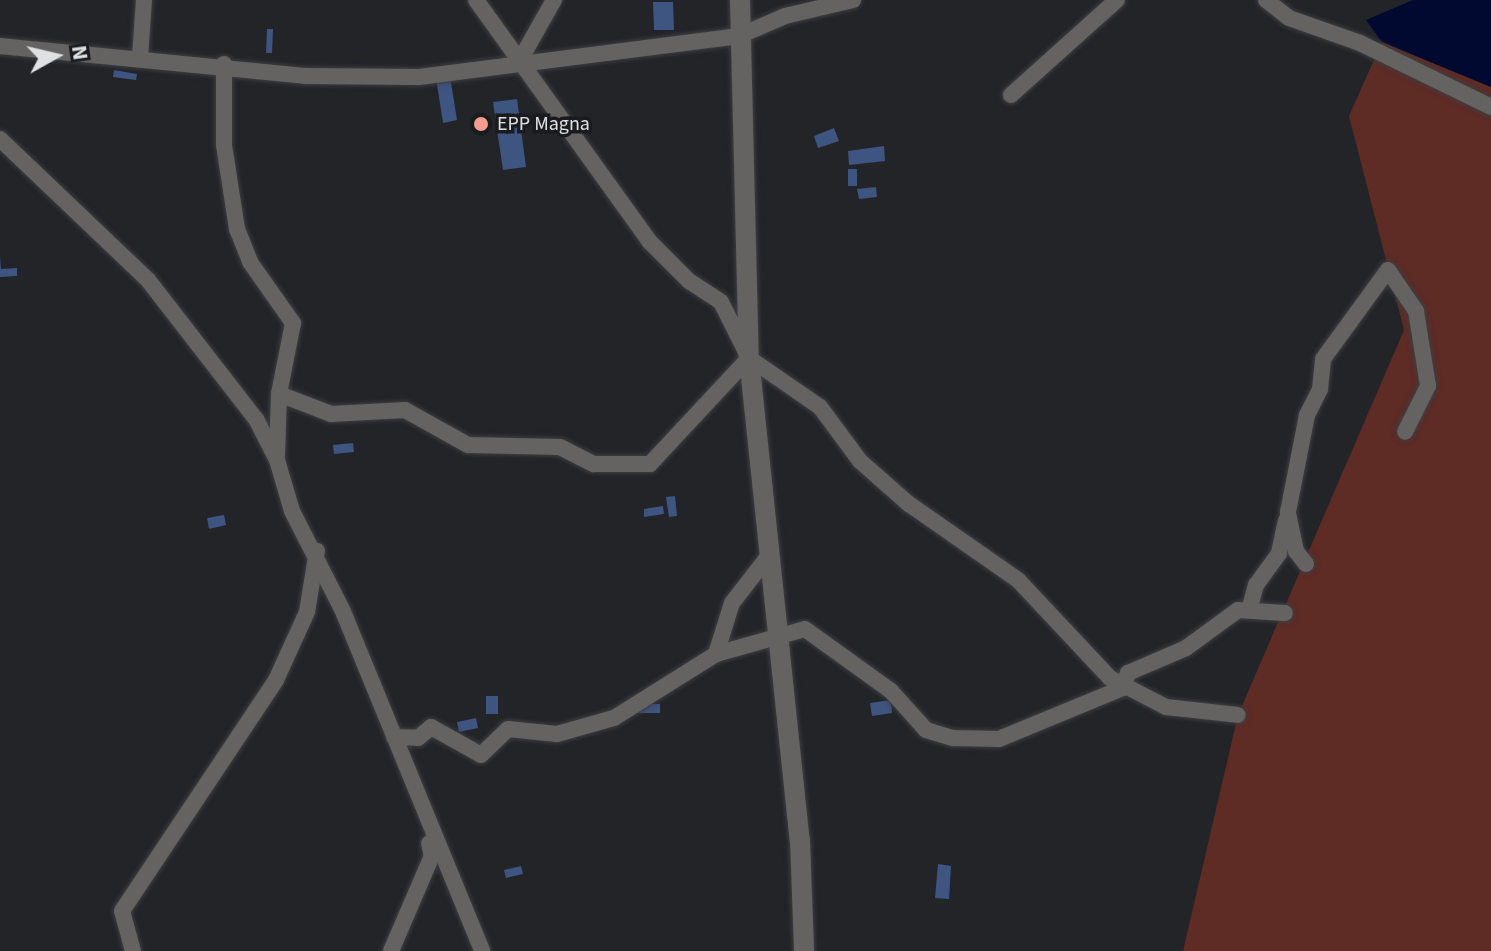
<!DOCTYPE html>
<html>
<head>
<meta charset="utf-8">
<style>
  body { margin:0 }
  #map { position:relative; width:1491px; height:951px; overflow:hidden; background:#232428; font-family:"Source Sans 3",sans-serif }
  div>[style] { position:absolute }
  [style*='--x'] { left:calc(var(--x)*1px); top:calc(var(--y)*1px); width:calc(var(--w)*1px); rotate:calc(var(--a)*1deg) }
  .green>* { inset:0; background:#5e2b25 }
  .water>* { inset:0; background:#010930 }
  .building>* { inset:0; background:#3e5481 }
  .roads { filter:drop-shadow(0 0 2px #3d3e42) drop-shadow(0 0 2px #3d3e42) }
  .minor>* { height:16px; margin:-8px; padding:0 8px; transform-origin:8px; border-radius:8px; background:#656262 }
  .tertiary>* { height:20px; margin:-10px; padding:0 10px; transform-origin:10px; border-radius:10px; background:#656262 }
  .dots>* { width:22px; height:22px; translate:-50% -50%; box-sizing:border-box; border:4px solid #191b1e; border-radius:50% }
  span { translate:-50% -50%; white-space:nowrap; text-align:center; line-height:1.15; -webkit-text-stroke:7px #191b1e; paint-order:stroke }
  .poi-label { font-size:20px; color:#dee0e2 }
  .left { translate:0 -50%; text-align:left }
  .north { position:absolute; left:16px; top:16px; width:80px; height:80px; -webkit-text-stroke:6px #191b1e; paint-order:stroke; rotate:82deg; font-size:22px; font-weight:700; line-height:32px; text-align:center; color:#dee0e2 }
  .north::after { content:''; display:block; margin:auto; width:28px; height:36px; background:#dee0e2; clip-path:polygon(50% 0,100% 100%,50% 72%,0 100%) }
</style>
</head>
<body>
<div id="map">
  <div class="green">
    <i style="clip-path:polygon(1382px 42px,1491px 87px,1491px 951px,1183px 951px,1238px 715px,1404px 330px,1349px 116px)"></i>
  </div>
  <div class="water">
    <i style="clip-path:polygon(1413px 0,1491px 0,1491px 87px,1382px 42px,1366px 20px)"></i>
  </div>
  <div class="building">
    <i style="clip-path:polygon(653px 2px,673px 2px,674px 30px,654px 30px)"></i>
    <i style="clip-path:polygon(267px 29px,273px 29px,272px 53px,266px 53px)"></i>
    <i style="clip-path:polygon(114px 70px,137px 74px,136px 80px,113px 77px)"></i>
    <i style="clip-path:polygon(450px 76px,457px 120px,443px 123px,436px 78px)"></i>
    <i style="clip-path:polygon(517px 99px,526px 167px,503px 170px,493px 102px)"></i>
    <i style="clip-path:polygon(834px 128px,839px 141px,818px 148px,814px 136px)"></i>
    <i style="clip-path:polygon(884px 146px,885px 161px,849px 165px,848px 151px)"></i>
    <i style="clip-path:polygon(848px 169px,857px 169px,857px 186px,848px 186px)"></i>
    <i style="clip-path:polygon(876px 187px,877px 197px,859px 199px,857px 189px)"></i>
    <i style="clip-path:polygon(0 256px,1px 269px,17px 268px,17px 276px,0 277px)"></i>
    <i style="clip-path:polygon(353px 443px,354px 452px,334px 454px,333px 445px)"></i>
    <i style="clip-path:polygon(675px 496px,677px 516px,669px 517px,666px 497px)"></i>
    <i style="clip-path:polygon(663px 506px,664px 514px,644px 517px,644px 509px)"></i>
    <i style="clip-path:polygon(224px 515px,226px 525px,209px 529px,207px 518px)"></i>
    <i style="clip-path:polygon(486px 696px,498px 696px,498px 714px,486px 714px)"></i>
    <i style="clip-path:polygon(891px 700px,892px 713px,872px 716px,870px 703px)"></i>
    <i style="clip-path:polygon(639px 704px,660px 704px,660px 713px,638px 713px)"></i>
    <i style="clip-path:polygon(476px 718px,478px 728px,459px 732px,457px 722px)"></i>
    <i style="clip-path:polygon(938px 864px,951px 866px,949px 899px,935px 898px)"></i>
    <i style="clip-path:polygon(521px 866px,523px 874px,506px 878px,504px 870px)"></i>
  </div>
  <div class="roads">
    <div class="minor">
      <i style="--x:476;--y:0;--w:297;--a:54.3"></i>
      <i style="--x:649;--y:241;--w:57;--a:45"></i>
      <i style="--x:689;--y:281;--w:38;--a:33"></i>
      <i style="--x:721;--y:302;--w:63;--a:63.4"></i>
      <i style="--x:749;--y:358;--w:86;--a:34.6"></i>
      <i style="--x:820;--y:407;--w:67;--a:53.5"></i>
      <i style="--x:860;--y:461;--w:65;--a:41.3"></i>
      <i style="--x:909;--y:504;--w:133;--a:34.9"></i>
      <i style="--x:1018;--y:580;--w:134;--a:46.8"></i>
      <i style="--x:1110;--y:678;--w:63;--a:27.4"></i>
      <i style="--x:1166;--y:707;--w:72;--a:6.3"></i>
      <i style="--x:1266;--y:0;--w:29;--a:38"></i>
      <i style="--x:1289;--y:18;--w:75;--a:19.4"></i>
      <i style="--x:1360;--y:43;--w:146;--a:26"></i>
      <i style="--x:0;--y:46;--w:306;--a:5.6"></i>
      <i style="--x:305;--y:76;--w:114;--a:0.5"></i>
      <i style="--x:419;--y:77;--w:323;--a:-7.3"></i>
      <i style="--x:739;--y:36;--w:50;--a:-23.5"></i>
      <i style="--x:785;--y:16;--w:70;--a:-13.2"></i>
      <i style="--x:140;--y:57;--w:57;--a:-86"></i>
      <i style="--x:519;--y:62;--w:71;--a:-60.6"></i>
      <i style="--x:224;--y:64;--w:81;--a:90"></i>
      <i style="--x:224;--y:145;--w:85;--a:81.2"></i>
      <i style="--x:237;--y:229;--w:35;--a:68"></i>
      <i style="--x:250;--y:262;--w:75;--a:54.8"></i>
      <i style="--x:293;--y:323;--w:72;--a:101.2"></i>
      <i style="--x:1011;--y:95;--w:142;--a:-41.9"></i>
      <i style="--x:0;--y:139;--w:204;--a:43.6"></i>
      <i style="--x:148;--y:280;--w:176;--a:52.2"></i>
      <i style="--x:256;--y:419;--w:46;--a:62.9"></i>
      <i style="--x:277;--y:460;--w:53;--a:73.6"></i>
      <i style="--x:292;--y:511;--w:110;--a:63"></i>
      <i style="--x:342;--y:609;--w:370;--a:67.7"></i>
      <i style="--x:277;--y:455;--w:61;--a:-88.1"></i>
      <i style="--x:279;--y:394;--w:56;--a:21"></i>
      <i style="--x:331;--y:414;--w:74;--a:-3.1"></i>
      <i style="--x:405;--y:410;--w:72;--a:29.1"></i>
      <i style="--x:468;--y:445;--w:92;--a:1.2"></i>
      <i style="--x:560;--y:447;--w:38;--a:27"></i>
      <i style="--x:594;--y:464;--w:56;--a:0"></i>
      <i style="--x:650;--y:464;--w:145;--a:-47"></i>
      <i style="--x:1306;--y:564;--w:16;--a:-128"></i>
      <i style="--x:1296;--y:551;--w:40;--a:-102"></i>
      <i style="--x:1288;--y:512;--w:99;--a:-78.9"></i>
      <i style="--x:1307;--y:415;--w:29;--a:-63"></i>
      <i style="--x:1320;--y:389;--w:30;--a:-84"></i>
      <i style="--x:1323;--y:359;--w:110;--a:-53.9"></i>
      <i style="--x:1388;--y:270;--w:50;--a:55.7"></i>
      <i style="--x:1416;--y:311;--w:76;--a:80.9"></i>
      <i style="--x:1428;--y:386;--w:51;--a:116.6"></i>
      <i style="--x:1250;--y:607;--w:23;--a:-75"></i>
      <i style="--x:1256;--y:585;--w:39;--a:-54"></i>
      <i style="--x:1279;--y:553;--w:33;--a:-78"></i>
      <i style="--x:716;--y:654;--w:53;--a:-72.6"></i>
      <i style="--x:732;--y:603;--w:62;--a:-52.2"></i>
      <i style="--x:394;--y:737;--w:24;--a:2"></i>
      <i style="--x:418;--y:738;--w:17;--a:-40"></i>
      <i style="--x:431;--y:727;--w:57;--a:29.2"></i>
      <i style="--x:481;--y:755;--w:37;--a:-44"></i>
      <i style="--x:508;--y:729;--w:49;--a:5.8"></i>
      <i style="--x:557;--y:734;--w:59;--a:-15.7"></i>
      <i style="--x:614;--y:718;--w:120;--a:-32.1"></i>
      <i style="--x:716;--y:654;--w:92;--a:-15.7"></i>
      <i style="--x:805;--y:629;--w:106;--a:35.8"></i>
      <i style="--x:891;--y:691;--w:52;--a:48.1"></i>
      <i style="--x:926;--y:730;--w:28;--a:17"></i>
      <i style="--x:953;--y:738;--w:46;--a:1.2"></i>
      <i style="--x:999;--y:739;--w:134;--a:-22.4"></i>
      <i style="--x:1123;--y:688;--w:16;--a:-72"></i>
      <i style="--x:1128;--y:673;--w:63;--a:-23.3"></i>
      <i style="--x:1186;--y:648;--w:64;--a:-36.2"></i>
      <i style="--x:1238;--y:610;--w:47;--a:3.7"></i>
      <i style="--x:133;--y:951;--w:41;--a:-105.4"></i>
      <i style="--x:122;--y:911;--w:278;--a:-56.3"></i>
      <i style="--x:276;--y:680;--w:75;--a:-65.5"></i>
      <i style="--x:307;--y:612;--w:62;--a:-80.7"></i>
      <i style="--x:391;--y:951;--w:103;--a:-66.7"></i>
      <i style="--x:432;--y:856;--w:13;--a:-103"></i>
    </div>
    <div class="tertiary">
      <i style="--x:740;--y:0;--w:358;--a:88.6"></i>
      <i style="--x:749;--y:358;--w:485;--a:84"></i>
      <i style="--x:800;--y:840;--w:111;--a:87.9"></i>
    </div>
  </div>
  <div class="dots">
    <i style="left:481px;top:124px;background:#f59c91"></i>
  </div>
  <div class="poi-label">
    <span class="left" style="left:497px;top:124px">EPP Magna</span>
  </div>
  <div class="north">N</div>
</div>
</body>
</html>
